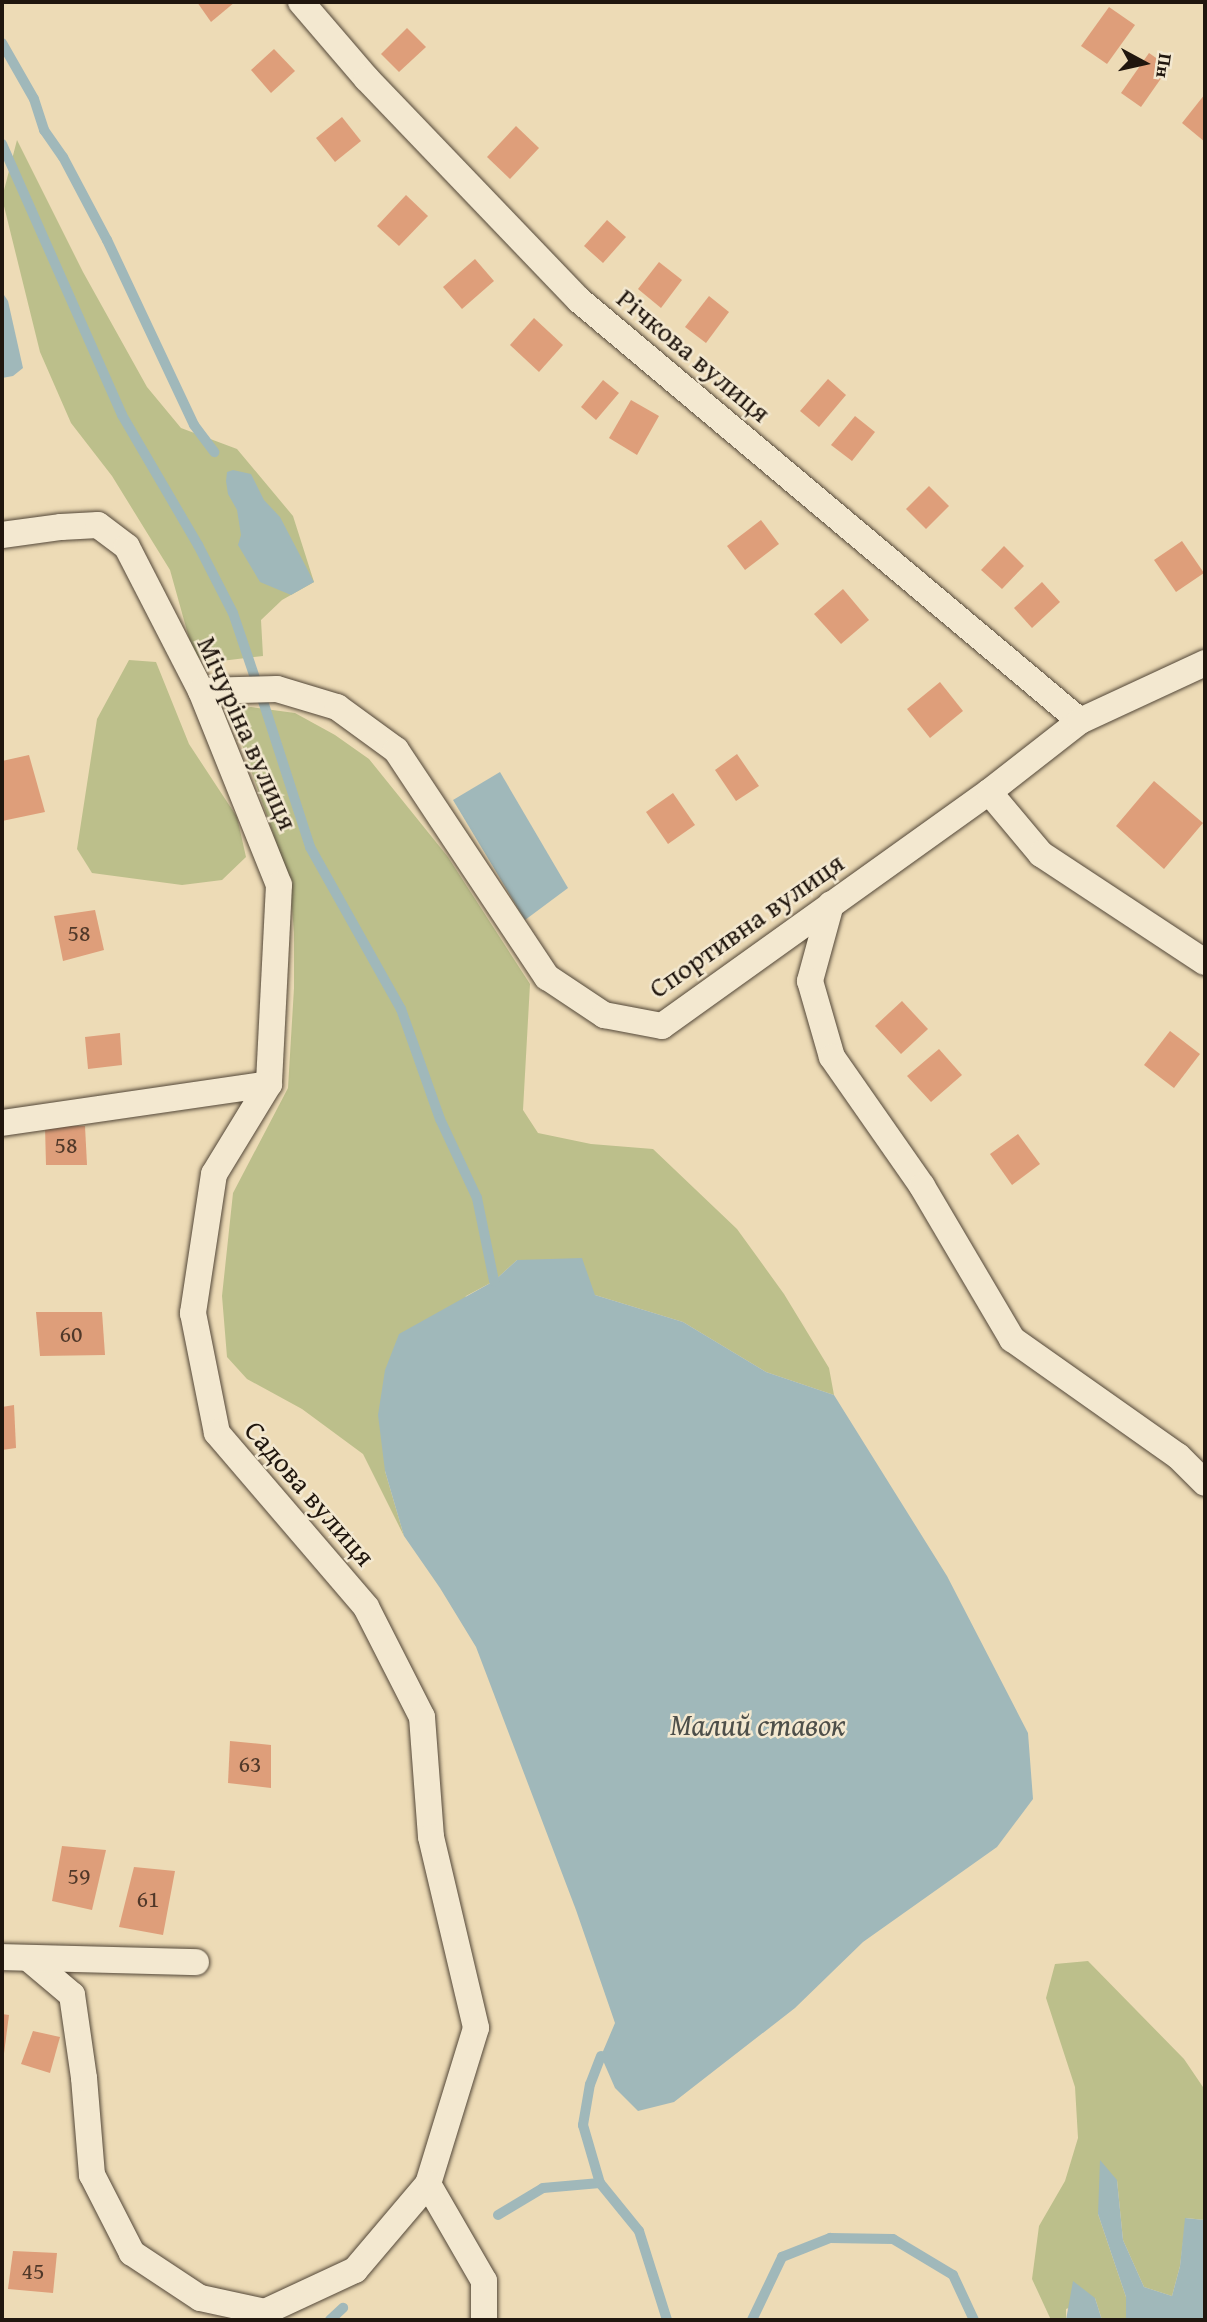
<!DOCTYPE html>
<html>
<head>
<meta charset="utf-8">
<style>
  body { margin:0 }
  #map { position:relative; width:1207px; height:2322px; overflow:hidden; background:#eddbb6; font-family:"Gentium Book Plus",serif }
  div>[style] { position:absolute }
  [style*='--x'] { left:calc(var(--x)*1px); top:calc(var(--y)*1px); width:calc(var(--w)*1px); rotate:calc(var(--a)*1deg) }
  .green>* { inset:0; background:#bcbf8b }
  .water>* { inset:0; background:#a0b8ba }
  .stream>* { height:10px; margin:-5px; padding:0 5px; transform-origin:5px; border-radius:5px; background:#a0b8ba }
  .building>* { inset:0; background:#de9e7a }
  .roads { filter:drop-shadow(0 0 2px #534738) drop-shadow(0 0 2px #534738) }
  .street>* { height:26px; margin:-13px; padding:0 13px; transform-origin:13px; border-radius:13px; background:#f3e8d0 }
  span { translate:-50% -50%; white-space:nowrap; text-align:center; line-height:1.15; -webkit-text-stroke:5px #f3e8d0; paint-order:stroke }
  .number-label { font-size:24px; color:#503829 }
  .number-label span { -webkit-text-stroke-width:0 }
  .street-label { font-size:28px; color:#20160e }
  .water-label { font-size:30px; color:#4d4f4a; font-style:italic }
  .frame { position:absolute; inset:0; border:4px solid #20160e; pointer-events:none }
  .north { position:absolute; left:1109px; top:28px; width:70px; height:70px; -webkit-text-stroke:5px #f3e8d0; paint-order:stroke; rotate:98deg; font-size:19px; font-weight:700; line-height:28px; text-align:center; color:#20160e }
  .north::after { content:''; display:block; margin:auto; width:24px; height:32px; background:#20160e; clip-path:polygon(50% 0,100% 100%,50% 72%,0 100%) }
</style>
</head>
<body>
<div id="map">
  <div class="green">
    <i style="clip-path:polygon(17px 140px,83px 272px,147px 387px,181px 428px,237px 449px,293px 516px,314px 582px,282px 600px,261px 620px,263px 656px,213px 662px,194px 656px,170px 570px,112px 476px,71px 423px,40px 352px,2px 198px)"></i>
    <i style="clip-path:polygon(129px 660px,156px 662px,189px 744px,237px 817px,246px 857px,222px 880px,182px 885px,92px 873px,77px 849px,97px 719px)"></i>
    <i style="clip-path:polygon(251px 707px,295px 713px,335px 735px,369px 759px,448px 857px,530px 984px,523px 1110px,538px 1133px,591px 1144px,653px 1149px,737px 1229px,784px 1294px,829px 1368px,834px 1395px,766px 1372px,683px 1322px,595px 1295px,517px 1260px,494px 1281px,466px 1296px,385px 1471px,404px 1536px,363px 1454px,302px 1409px,247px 1379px,227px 1357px,222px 1296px,233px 1193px,288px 1088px,294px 988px,294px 933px,290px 882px,230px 710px)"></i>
    <i style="clip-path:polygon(1088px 1961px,1184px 2059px,1205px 2090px,1205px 2220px,1186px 2218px,1180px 2266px,1172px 2296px,1144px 2287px,1123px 2240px,1117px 2180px,1098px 2214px,1126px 2297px,1126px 2320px,1102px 2320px,1095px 2298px,1066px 2309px,1066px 2320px,1051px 2320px,1032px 2279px,1039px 2226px,1065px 2181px,1078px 2138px,1075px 2087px,1046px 1998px,1055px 1964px)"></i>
  </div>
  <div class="water">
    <i style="clip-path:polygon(2px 292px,8px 301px,23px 368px,13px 376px,2px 378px)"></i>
    <i style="clip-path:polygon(233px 470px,251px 474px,264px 500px,280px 517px,314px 582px,291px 595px,260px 582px,238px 545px,241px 535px,237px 510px,228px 494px,226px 481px,227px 472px)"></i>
    <i style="clip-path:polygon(500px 772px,568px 888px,525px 920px,453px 800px)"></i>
    <i style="clip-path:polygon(582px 1258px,595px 1295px,683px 1322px,766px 1372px,834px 1395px,947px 1576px,1028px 1733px,1033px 1799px,997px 1847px,863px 1942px,795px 2008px,674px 2102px,638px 2111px,615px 2088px,601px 2056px,615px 2023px,576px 1910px,476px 1647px,440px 1588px,404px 1536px,385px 1471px,378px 1415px,385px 1370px,399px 1334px,494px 1281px,517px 1260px)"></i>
    <i style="clip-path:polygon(1100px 2160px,1117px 2180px,1123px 2240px,1144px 2287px,1172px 2296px,1180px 2266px,1185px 2218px,1205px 2220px,1205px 2320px,1126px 2320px,1126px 2297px,1098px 2214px)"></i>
    <i style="clip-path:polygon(1073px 2281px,1095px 2298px,1102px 2320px,1066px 2320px)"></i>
  </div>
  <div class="stream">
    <i style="--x:2;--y:43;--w:64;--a:60.3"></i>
    <i style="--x:34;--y:99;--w:33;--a:72"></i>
    <i style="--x:44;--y:130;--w:33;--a:55"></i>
    <i style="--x:63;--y:157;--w:94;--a:62.1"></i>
    <i style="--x:107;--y:240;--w:204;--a:64.8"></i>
    <i style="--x:194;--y:425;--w:34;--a:53"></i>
    <i style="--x:2;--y:144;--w:296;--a:66.1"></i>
    <i style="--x:122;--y:415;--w:151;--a:59.7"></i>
    <i style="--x:198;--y:545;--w:76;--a:62.8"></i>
    <i style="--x:233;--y:613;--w:72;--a:71.3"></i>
    <i style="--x:261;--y:695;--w:160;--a:72.1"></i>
    <i style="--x:310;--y:847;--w:186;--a:60.7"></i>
    <i style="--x:401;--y:1009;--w:117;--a:70.5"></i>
    <i style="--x:440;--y:1119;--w:87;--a:64.9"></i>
    <i style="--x:477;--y:1198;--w:85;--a:78.4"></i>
    <i style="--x:601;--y:2056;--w:30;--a:111"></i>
    <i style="--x:590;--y:2084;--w:42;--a:99.7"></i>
    <i style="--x:583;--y:2125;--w:60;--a:73.7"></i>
    <i style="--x:600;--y:2183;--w:62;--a:50.9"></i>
    <i style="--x:639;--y:2231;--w:93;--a:72.5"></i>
    <i style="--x:498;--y:2215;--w:52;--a:-31"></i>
    <i style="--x:543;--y:2188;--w:57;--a:-5"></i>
    <i style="--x:330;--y:2320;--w:18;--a:-43"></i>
    <i style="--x:752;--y:2320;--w:70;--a:-64.5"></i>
    <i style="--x:782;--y:2257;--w:52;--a:-21.6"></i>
    <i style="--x:830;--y:2238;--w:63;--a:0.9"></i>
    <i style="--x:893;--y:2239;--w:70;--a:31"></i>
    <i style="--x:953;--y:2275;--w:50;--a:65"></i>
  </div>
  <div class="building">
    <i style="clip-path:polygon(197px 2px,235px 2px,211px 22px)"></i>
    <i style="clip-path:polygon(1109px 7px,1135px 25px,1107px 64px,1081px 46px)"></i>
    <i style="clip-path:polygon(407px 28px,426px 47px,399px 72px,381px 54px)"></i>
    <i style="clip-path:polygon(274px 49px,295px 71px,271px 93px,251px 70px)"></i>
    <i style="clip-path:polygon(1149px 53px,1169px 67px,1141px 107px,1121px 93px)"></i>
    <i style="clip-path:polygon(1205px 94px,1205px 142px,1182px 123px)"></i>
    <i style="clip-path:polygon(342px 117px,361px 141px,335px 162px,316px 138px)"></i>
    <i style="clip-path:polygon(516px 126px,539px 148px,510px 179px,487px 157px)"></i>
    <i style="clip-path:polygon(406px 195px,428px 216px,399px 246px,377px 226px)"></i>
    <i style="clip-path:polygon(607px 220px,626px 237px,603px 263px,584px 246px)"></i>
    <i style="clip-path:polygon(475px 259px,494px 281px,462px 309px,443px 287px)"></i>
    <i style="clip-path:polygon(659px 262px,682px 280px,661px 308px,638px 289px)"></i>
    <i style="clip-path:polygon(709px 296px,729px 312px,706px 343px,685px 327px)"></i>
    <i style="clip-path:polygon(534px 318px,563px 345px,539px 372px,510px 345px)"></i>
    <i style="clip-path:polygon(828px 379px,846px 395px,819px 427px,800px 411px)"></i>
    <i style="clip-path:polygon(603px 380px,619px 393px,596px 420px,581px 407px)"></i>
    <i style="clip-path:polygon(631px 400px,659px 416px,637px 455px,609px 438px)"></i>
    <i style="clip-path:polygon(855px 416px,875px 432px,852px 461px,831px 445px)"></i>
    <i style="clip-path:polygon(929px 486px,949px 506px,926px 529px,906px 509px)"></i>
    <i style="clip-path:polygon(761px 520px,779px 544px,745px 570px,727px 546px)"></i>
    <i style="clip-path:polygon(1182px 541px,1204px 573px,1176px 592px,1154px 560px)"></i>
    <i style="clip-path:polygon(1004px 546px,1024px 566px,1002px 589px,981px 570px)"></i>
    <i style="clip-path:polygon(1042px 582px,1060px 602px,1032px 628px,1014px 608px)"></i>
    <i style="clip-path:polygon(843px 589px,869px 620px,841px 644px,814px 614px)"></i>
    <i style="clip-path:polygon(940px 682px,963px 711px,930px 738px,907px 709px)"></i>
    <i style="clip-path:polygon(737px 754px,759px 786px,736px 801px,715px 770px)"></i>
    <i style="clip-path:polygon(29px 755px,45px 812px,2px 821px,2px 761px)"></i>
    <i style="clip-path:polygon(1154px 781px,1203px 823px,1164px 869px,1116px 826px)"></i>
    <i style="clip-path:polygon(673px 793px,695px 825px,668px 844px,646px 812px)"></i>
    <i style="clip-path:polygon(95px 910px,104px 950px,63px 961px,54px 916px)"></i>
    <i style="clip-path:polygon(902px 1001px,928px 1029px,901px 1054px,875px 1026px)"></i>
    <i style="clip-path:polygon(1170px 1031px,1200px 1054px,1174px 1088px,1144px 1065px)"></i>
    <i style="clip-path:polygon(120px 1033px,122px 1065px,88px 1069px,85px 1037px)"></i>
    <i style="clip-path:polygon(939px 1049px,962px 1075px,931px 1102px,907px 1076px)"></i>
    <i style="clip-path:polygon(45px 1126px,85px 1126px,87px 1165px,46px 1165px)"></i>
    <i style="clip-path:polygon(1018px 1134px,1040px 1164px,1012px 1185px,990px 1154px)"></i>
    <i style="clip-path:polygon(36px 1312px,102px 1312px,105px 1355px,40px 1356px)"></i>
    <i style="clip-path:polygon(14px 1405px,16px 1448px,2px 1450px,2px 1407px)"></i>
    <i style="clip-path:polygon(230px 1741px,271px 1745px,271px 1788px,228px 1783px)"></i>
    <i style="clip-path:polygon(62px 1846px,106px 1850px,92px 1910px,52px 1901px)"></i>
    <i style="clip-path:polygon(134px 1867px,175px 1871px,163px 1935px,119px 1927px)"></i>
    <i style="clip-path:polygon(2px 2014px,9px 2015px,3px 2061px,2px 2061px)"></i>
    <i style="clip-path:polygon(33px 2031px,60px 2037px,50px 2073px,21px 2064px)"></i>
    <i style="clip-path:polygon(13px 2251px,57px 2253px,53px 2293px,8px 2289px)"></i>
  </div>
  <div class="roads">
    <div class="street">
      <i style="--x:301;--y:2;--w:101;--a:49.4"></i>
      <i style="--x:367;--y:79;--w:306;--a:46.2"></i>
      <i style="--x:579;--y:300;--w:654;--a:40.04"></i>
      <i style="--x:2;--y:535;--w:60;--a:-7.7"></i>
      <i style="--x:61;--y:527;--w:37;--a:-3"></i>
      <i style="--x:98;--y:525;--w:36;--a:37"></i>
      <i style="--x:127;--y:547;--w:162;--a:62.8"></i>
      <i style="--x:201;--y:691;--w:209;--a:68.1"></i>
      <i style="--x:279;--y:885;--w:199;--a:92.9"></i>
      <i style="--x:201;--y:691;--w:76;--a:-1.5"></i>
      <i style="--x:277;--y:689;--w:63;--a:16.7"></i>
      <i style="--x:337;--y:707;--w:73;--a:36.1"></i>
      <i style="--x:396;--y:750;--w:273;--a:56.4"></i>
      <i style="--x:547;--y:977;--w:69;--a:33.7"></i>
      <i style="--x:604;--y:1015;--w:59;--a:10.7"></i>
      <i style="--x:662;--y:1026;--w:402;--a:-35.6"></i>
      <i style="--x:989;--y:792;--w:115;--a:-38"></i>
      <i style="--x:1080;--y:721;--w:138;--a:-24.9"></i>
      <i style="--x:989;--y:792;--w:81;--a:50"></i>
      <i style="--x:1041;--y:854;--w:196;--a:33.4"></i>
      <i style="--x:831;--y:904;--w:80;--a:105.3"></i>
      <i style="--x:810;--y:981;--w:79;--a:73.9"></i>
      <i style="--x:832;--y:1057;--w:157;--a:55.1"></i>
      <i style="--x:922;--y:1186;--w:178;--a:59.5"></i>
      <i style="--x:1012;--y:1339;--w:203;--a:35.2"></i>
      <i style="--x:1178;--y:1456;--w:38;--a:45"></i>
      <i style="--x:2;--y:1123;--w:270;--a:-8.3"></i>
      <i style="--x:269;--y:1084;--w:105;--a:121.4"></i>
      <i style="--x:214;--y:1174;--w:141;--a:98.6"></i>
      <i style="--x:193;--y:1313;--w:122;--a:78.7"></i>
      <i style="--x:217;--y:1433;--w:229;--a:49.4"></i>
      <i style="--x:366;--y:1607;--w:123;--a:63"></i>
      <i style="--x:422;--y:1717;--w:120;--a:85.7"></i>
      <i style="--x:431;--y:1837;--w:196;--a:76.7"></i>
      <i style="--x:476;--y:2028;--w:163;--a:107.1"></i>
      <i style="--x:428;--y:2184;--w:113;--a:130.3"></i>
      <i style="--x:355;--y:2270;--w:99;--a:155"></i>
      <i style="--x:265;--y:2312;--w:66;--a:-167.8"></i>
      <i style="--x:200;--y:2298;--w:82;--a:-146.5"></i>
      <i style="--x:132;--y:2253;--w:88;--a:-117.1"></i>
      <i style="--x:92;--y:2175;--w:97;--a:-94.7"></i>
      <i style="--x:84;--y:2078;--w:84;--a:-98.2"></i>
      <i style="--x:72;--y:1995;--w:57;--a:-139.9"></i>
      <i style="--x:2;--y:1957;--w:194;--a:1.5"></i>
      <i style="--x:428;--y:2184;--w:112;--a:60"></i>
      <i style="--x:484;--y:2281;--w:39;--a:90"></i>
    </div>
  </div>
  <div class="number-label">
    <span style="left:79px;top:933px">58</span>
    <span style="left:66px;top:1145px">58</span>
    <span style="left:71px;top:1334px">60</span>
    <span style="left:250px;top:1764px">63</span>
    <span style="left:79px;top:1876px">59</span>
    <span style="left:148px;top:1899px">61</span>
    <span style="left:33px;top:2271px">45</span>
  </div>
  <div class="street-label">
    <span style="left:694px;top:355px;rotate:40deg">Річкова вулиця</span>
    <span style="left:248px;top:733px;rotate:66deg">Мічуріна вулиця</span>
    <span style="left:746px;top:925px;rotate:-35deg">Спортивна вулиця</span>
    <span style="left:310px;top:1493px;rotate:49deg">Садова вулиця</span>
  </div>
  <div class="water-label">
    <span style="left:758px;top:1724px">Малий ставок</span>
  </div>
  <div class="frame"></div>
  <div class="north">Пн</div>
</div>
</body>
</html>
